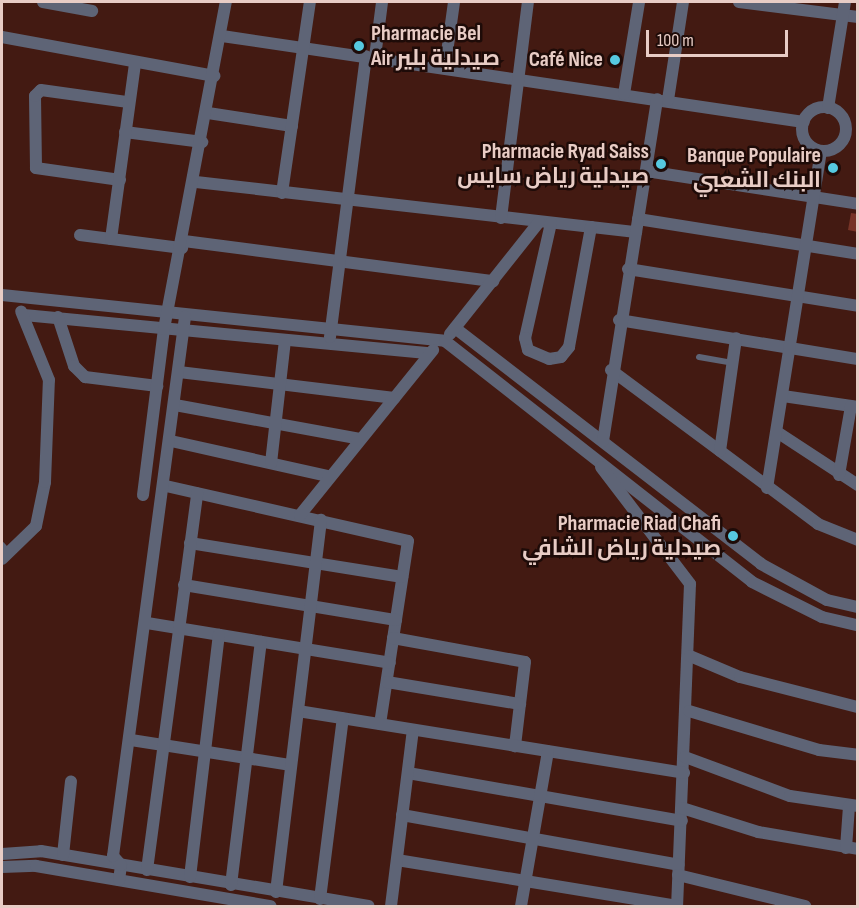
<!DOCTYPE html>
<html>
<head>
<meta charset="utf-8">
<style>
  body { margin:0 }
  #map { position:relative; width:859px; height:908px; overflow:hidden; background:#431a12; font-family:"Sofia Sans Condensed",Cairo,sans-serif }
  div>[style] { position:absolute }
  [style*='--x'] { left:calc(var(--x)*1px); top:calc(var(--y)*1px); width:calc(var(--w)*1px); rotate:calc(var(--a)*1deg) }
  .building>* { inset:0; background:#773427 }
  .lane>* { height:6px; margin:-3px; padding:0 3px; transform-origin:3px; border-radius:3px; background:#5e6476 }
  .street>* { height:12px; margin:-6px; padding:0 6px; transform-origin:6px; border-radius:6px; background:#5e6476 }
  .street>.ring { margin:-6px; padding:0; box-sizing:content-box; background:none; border:12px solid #5e6476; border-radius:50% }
  .dots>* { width:16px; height:16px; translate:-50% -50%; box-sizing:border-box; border:3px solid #1e0b08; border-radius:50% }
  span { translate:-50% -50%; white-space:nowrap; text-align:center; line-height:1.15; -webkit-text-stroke:5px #1e0b08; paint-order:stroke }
  .poi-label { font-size:22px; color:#e8ccc5; font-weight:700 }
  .left { translate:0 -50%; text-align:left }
  .right { translate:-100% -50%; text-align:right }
  .frame { position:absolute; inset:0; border:3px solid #e8ccc5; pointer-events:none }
  .scale { position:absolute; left:646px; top:30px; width:142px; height:27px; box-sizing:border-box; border:3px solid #e8ccc5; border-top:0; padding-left:8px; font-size:18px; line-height:21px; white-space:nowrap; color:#e8ccc5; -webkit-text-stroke:4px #1e0b08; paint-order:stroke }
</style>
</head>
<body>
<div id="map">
  <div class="building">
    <i style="clip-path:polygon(851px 213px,858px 214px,858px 232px,848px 230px)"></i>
  </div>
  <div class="lane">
    <i style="--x:699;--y:357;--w:34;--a:10"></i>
    <i style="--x:2;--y:545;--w:9;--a:49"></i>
  </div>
  <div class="street">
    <i style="--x:43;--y:2;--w:50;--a:10.4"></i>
    <i style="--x:739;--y:2;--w:120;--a:7.2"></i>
    <i style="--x:222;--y:36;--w:588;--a:8.41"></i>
    <i style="--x:2;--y:37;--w:216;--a:10.4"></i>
    <i style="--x:375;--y:57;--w:55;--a:-82.7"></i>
    <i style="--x:445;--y:67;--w:66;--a:-82.1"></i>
    <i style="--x:624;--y:94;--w:93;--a:-80.7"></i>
    <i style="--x:668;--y:100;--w:99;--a:-81.3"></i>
    <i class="ring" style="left:802px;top:107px;width:32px;height:32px"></i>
    <i style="--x:828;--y:108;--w:107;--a:-80.9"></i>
    <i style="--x:208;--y:113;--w:85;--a:8.8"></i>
    <i style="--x:125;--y:132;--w:78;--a:7.4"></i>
    <i style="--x:646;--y:171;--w:215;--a:8.8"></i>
    <i style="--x:120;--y:180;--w:85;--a:-171.9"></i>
    <i style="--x:36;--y:168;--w:72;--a:-90.8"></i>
    <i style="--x:35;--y:96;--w:8;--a:-45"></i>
    <i style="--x:41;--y:90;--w:88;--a:7.9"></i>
    <i style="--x:196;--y:182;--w:443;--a:6.5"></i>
    <i style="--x:282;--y:193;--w:193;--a:-81.7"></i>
    <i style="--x:501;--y:218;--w:218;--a:-82.9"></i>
    <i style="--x:638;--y:219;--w:223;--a:9"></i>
    <i style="--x:551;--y:223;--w:118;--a:102.7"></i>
    <i style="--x:525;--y:338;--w:12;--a:76"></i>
    <i style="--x:528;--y:350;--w:23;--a:23"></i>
    <i style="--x:549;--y:359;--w:12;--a:-9"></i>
    <i style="--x:561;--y:357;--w:13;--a:-51"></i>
    <i style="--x:569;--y:347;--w:122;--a:-79.6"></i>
    <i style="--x:80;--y:235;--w:103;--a:7.3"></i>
    <i style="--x:111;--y:239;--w:178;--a:-82.2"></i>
    <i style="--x:184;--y:241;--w:312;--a:7.4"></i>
    <i style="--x:628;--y:269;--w:233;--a:9.1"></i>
    <i style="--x:2;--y:295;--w:445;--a:5.9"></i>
    <i style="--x:445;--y:341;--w:390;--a:38.1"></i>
    <i style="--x:752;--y:582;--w:78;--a:26.6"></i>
    <i style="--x:822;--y:617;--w:37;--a:13"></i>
    <i style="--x:24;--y:315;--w:407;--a:5.4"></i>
    <i style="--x:58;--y:317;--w:52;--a:71.9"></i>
    <i style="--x:74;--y:366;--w:16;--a:45"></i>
    <i style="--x:85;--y:377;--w:73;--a:7.1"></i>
    <i style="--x:619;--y:320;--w:242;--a:9.3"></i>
    <i style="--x:455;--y:328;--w:386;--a:37.6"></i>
    <i style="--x:761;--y:564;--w:75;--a:28.6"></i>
    <i style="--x:827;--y:600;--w:32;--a:13"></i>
    <i style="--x:450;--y:334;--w:143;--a:-51.5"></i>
    <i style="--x:330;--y:337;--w:283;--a:-82.7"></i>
    <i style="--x:611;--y:370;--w:258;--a:36.6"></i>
    <i style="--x:818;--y:524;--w:43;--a:21.8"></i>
    <i style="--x:179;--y:372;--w:217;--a:6.9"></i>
    <i style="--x:783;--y:396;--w:76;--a:8.3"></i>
    <i style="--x:175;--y:405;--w:188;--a:10.4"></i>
    <i style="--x:777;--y:432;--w:97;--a:33.2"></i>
    <i style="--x:171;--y:441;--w:161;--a:12.6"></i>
    <i style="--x:603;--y:441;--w:346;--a:-81"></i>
    <i style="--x:720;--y:451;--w:114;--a:-81.9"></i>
    <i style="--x:271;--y:463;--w:123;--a:-83.5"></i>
    <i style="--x:601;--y:467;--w:147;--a:52.7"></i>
    <i style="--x:690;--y:584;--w:322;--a:92.3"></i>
    <i style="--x:839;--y:475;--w:70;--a:-80.1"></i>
    <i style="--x:166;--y:486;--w:248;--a:12.8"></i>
    <i style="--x:408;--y:541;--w:185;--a:98.7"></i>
    <i style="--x:767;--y:488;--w:341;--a:-80.9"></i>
    <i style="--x:143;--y:495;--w:167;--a:-82.8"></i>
    <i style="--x:164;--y:329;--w:333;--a:-79.3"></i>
    <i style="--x:300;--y:515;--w:212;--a:-51.1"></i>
    <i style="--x:190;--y:543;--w:215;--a:9.1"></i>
    <i style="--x:2;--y:559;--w:47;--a:-44.1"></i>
    <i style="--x:36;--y:526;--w:45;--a:-78.4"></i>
    <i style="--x:45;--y:482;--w:102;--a:-87.8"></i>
    <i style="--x:49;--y:380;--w:74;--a:-112.1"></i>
    <i style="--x:184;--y:585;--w:215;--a:9.4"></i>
    <i style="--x:147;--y:623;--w:246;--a:9.3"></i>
    <i style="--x:393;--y:638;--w:134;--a:10.3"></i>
    <i style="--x:525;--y:662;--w:85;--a:96.8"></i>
    <i style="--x:690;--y:656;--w:54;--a:22.8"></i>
    <i style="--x:740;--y:677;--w:122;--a:14.3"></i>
    <i style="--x:387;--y:682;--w:135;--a:9.4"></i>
    <i style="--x:298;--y:711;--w:391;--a:9.1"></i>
    <i style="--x:689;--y:711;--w:136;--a:16.7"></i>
    <i style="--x:819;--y:750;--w:39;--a:7"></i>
    <i style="--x:131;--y:740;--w:162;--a:8.9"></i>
    <i style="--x:685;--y:757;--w:112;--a:20.4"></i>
    <i style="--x:790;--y:796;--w:69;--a:8.4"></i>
    <i style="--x:408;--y:773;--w:278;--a:9.9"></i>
    <i style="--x:682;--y:808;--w:80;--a:17.5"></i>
    <i style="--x:758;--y:832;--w:101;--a:9.6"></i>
    <i style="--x:402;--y:815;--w:281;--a:10.2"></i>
    <i style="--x:846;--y:848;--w:42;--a:-85.9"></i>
    <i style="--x:2;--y:854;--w:39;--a:-4"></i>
    <i style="--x:41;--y:851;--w:332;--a:9.5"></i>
    <i style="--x:63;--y:855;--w:74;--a:-83.8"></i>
    <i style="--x:397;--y:860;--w:284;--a:9.3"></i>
    <i style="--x:2;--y:867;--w:34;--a:-2"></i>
    <i style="--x:36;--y:866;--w:238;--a:9.7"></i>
    <i style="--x:147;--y:870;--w:380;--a:-82.4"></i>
    <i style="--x:678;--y:875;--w:131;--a:13.7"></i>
    <i style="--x:190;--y:877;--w:244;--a:-83.2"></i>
    <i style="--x:119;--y:880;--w:15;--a:-82"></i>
    <i style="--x:121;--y:865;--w:12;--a:-132"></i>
    <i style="--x:113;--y:856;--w:544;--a:-82.39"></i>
    <i style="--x:231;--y:885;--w:245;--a:-83"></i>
    <i style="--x:276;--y:892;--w:375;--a:-83.1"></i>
    <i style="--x:320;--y:899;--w:182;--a:-82.8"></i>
    <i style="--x:391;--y:906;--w:177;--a:-82.9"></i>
    <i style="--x:521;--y:906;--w:157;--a:-80.1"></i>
  </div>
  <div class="dots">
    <i style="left:359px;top:46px;background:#56c9e0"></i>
    <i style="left:615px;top:60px;background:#56c9e0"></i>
    <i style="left:661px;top:164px;background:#56c9e0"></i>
    <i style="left:833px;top:168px;background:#56c9e0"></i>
    <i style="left:733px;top:536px;background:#56c9e0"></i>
  </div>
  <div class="poi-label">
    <span class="left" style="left:371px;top:46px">Pharmacie Bel<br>Air صيدلية بلير</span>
    <span class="right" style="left:603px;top:60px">Café Nice</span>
    <span class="right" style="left:649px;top:164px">Pharmacie Ryad Saiss<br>صيدلية رياض سايس</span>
    <span class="right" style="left:821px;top:168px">Banque Populaire<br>البنك الشعبي</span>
    <span class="right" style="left:721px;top:536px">Pharmacie Riad Chafi<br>صيدلية رياض الشافي</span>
  </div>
  <div class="frame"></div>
  <div class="scale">100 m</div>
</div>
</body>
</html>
